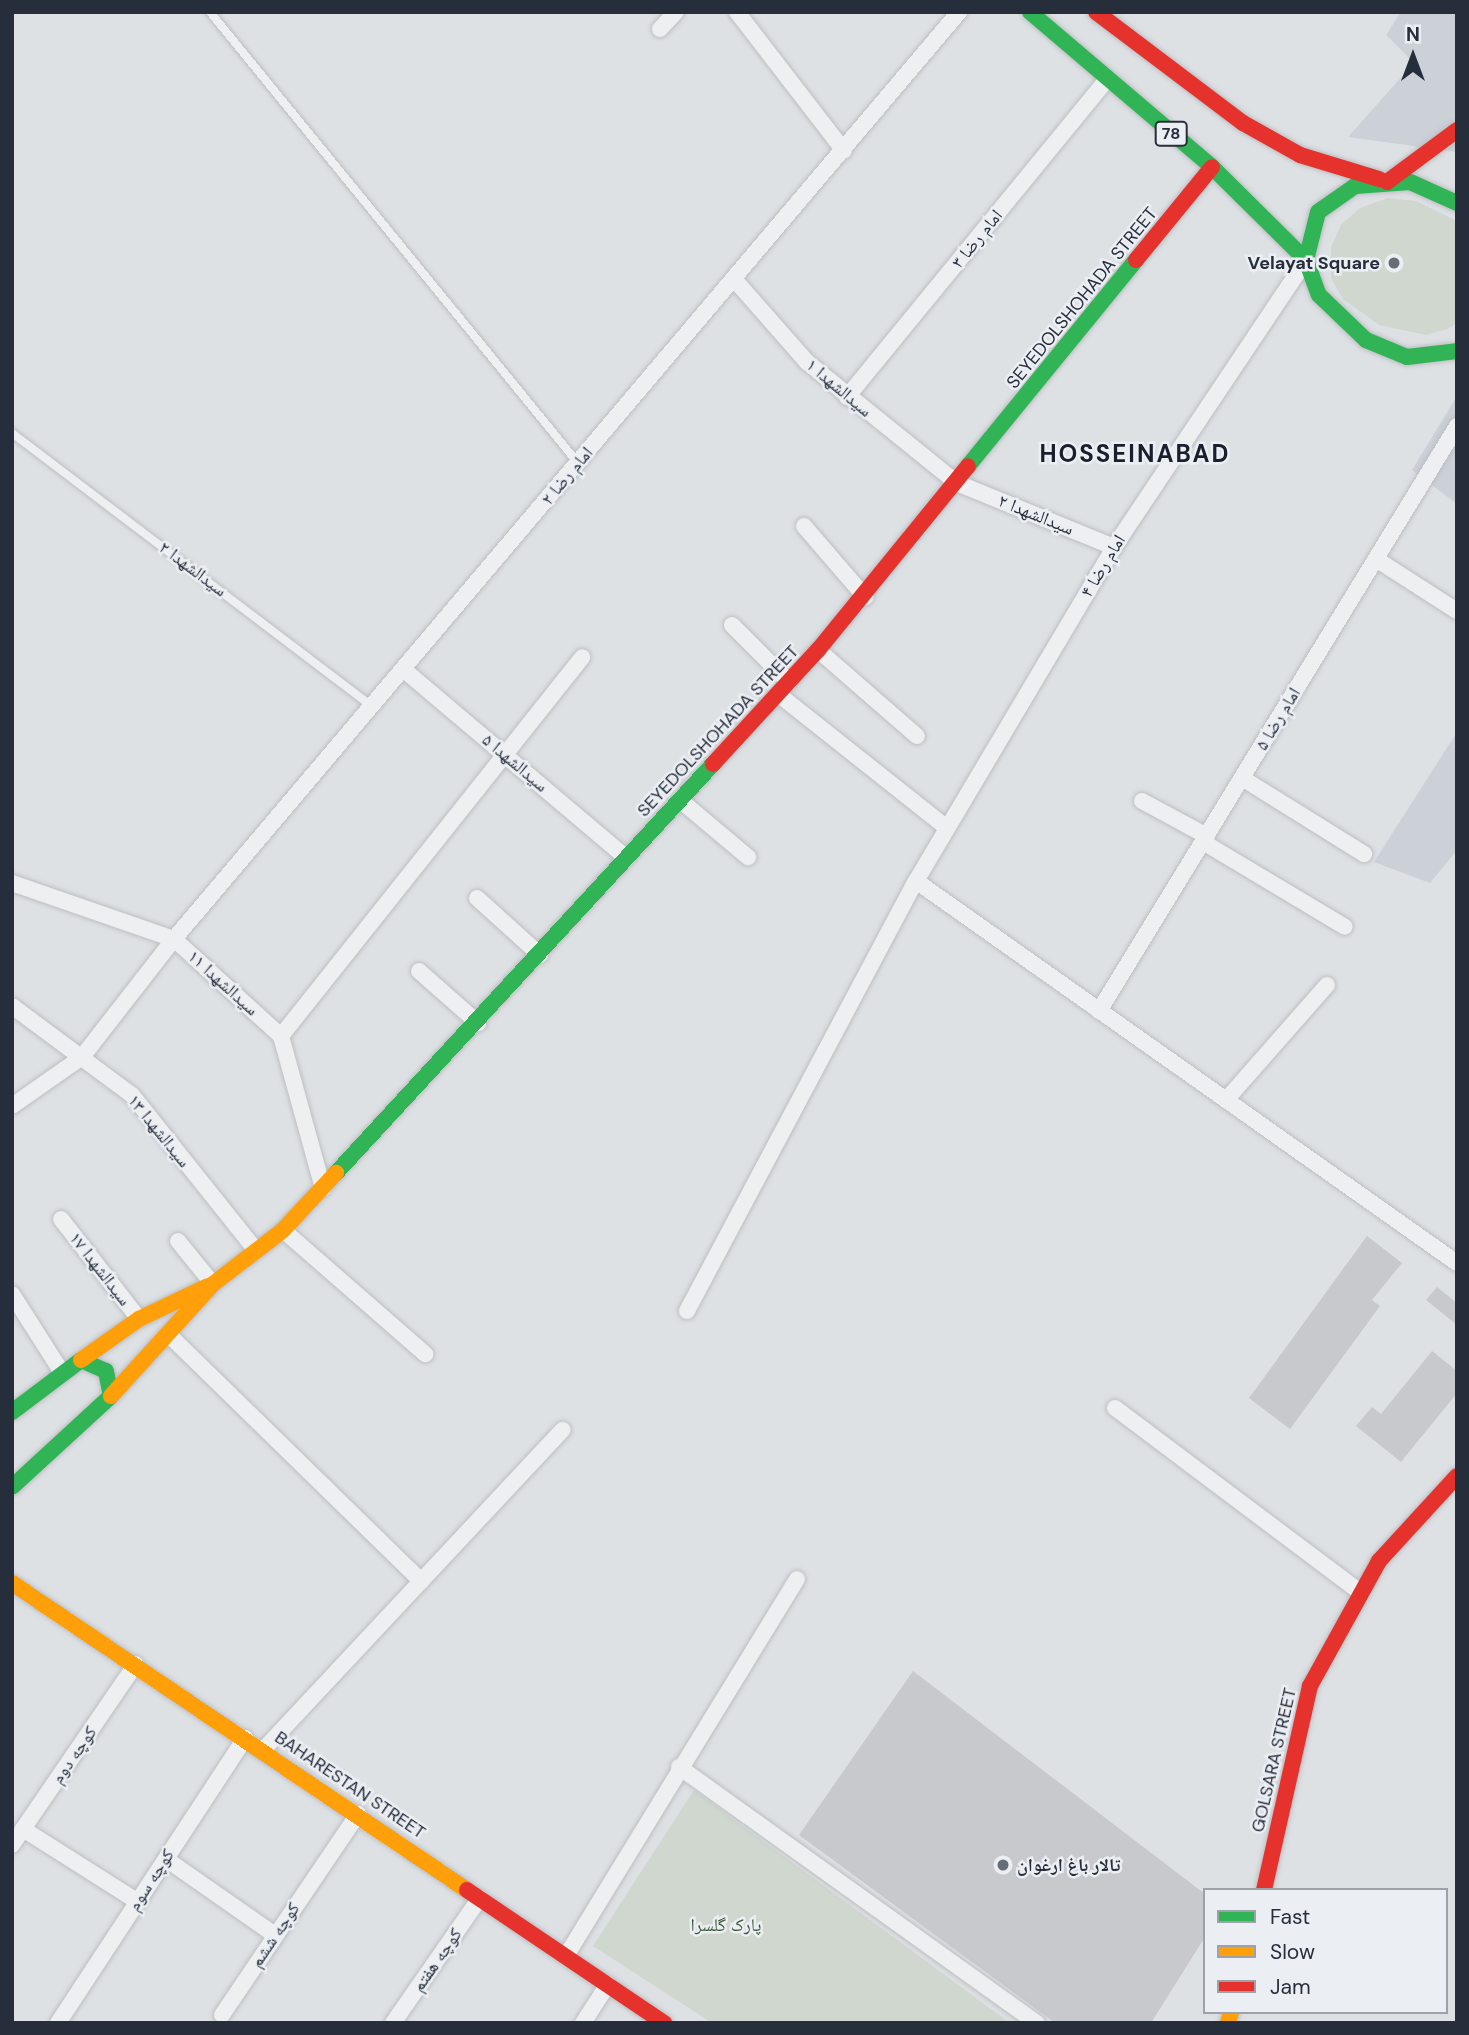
<!DOCTYPE html>
<html>
<head>
<meta charset="utf-8">
<style>
  body { margin:0 }
  #map { position:relative; width:1469px; height:2035px; overflow:hidden; background:#dee1e4; font-family:"DM Sans","Noto Naskh Arabic",sans-serif }
  div>[style] { position:absolute }
  [style*='--x'] { left:calc(var(--x)*1px); top:calc(var(--y)*1px); width:calc(var(--w)*1px); rotate:calc(var(--a)*1deg) }
  .built>* { inset:0; background:#ccd0d7 }
  .green>* { inset:0; background:#cfd7cf }
  .building>* { inset:0; background:#c7c9cc }
  .roads { filter:drop-shadow(0 0 2px #bcbfc2) drop-shadow(0 0 2px #bcbfc2) }
  .lane>* { height:8px; margin:-4px; padding:0 4px; transform-origin:4px; border-radius:4px; background:#eeeff0 }
  .street>* { height:16px; margin:-8px; padding:0 8px; transform-origin:8px; border-radius:8px; background:#eeeff0 }
  .fast>* { height:16px; margin:-8px; padding:0 8px; transform-origin:8px; border-radius:8px; background:#30b455 }
  .slow>* { height:16px; margin:-8px; padding:0 8px; transform-origin:8px; border-radius:8px; background:#ff9f0a }
  .jam>* { height:16px; margin:-8px; padding:0 8px; transform-origin:8px; border-radius:8px; background:#e5322d }
  .dots>* { width:19px; height:19px; translate:-50% -50%; box-sizing:border-box; border:4px solid #ebeff4; border-radius:50% }
  span { translate:-50% -50%; white-space:nowrap; text-align:center; line-height:1.15; -webkit-text-stroke:5px #ebeff4; paint-order:stroke }
  .shield-label span { padding:2px 5px; background:#ebeff4; border:2px solid; border-radius:5px; -webkit-text-stroke-width:0 }
  .shield-label { font-size:16px; color:#272e3b; font-weight:700 }
  .street-label { font-size:18px; color:#272e3b }
  .poi-label { font-size:18px; color:#272e3b; font-weight:700 }
  .right { translate:-100% -50%; text-align:right }
  .left { translate:0 -50%; text-align:left }
  .park-label { font-size:18px; color:#3b5635 }
  .district-label { font-size:24px; color:#191f2c; font-weight:700; letter-spacing:2px }
  .frame { position:absolute; inset:0; border:14px solid #272e3b; pointer-events:none }
  .legend { position:absolute; left:1203px; top:1888px; width:245px; height:126px; box-sizing:border-box; background:#ebeff4; border:2px solid #9da2aa; margin:0; padding:9px 12px; list-style:none; font-size:21px; color:#272e3b }
  .legend li { display:flex; align-items:center; gap:14px; height:35px }
  .legend b { width:35px; border:2px solid #9da2aa }
  .north { position:absolute; left:1378px; top:21px; width:70px; height:70px; -webkit-text-stroke:5px #ebeff4; paint-order:stroke; rotate:0deg; font-size:19px; font-weight:700; line-height:28px; text-align:center; color:#272e3b }
  .north::after { content:''; display:block; margin:auto; width:24px; height:32px; background:#272e3b; clip-path:polygon(50% 0,100% 100%,50% 72%,0 100%) }
</style>
</head>
<body>
<div id="map">
  <div class="built">
    <i style="clip-path:polygon(1401px 12px,1457px 12px,1457px 152px,1348px 137px,1414px 63px,1386px 35px)"></i>
    <i style="clip-path:polygon(1457px 396px,1457px 504px,1412px 470px)"></i>
    <i style="clip-path:polygon(1457px 732px,1457px 850px,1430px 883px,1374px 862px)"></i>
  </div>
  <div class="green">
    <i style="clip-path:polygon(1388px 198px,1416px 201px,1457px 221px,1457px 323px,1447px 329px,1426px 335px,1379px 325px,1343px 299px,1331px 278px,1331px 247px,1341px 225px,1360px 208px)"></i>
    <i style="clip-path:polygon(694px 1790px,1010px 2023px,712px 2023px,593px 1946px)"></i>
  </div>
  <div class="building">
    <i style="clip-path:polygon(1367px 1236px,1402px 1263px,1372px 1300px,1380px 1306px,1290px 1429px,1249px 1398px)"></i>
    <i style="clip-path:polygon(1437px 1287px,1457px 1303px,1457px 1325px,1426px 1300px)"></i>
    <i style="clip-path:polygon(1432px 1351px,1457px 1371px,1457px 1393px,1401px 1462px,1356px 1426px,1372px 1407px,1381px 1414px)"></i>
    <i style="clip-path:polygon(913px 1671px,1205px 1894px,1205px 1937px,1151px 2023px,1055px 2023px,799px 1835px)"></i>
  </div>
  <div class="roads">
    <div class="lane">
      <i style="--x:210;--y:12;--w:582;--a:50.79"></i>
      <i style="--x:12;--y:433;--w:452;--a:37.2"></i>
    </div>
    <div class="street">
      <i style="--x:737;--y:12;--w:175;--a:52.4"></i>
      <i style="--x:660;--y:29;--w:23;--a:-47"></i>
      <i style="--x:734;--y:279;--w:111;--a:48.7"></i>
      <i style="--x:807;--y:362;--w:193;--a:38.9"></i>
      <i style="--x:957;--y:483;--w:170;--a:22.2"></i>
      <i style="--x:847;--y:397;--w:409;--a:-50.7"></i>
      <i style="--x:804;--y:526;--w:94;--a:49.3"></i>
      <i style="--x:1376;--y:559;--w:96;--a:32.7"></i>
      <i style="--x:732;--y:625;--w:81;--a:45"></i>
      <i style="--x:818;--y:650;--w:131;--a:41"></i>
      <i style="--x:403;--y:669;--w:293;--a:40.2"></i>
      <i style="--x:778;--y:694;--w:216;--a:38.4"></i>
      <i style="--x:1242;--y:778;--w:144;--a:31.9"></i>
      <i style="--x:680;--y:800;--w:89;--a:40"></i>
      <i style="--x:1142;--y:801;--w:74;--a:28.3"></i>
      <i style="--x:1203;--y:842;--w:165;--a:30.9"></i>
      <i style="--x:916;--y:881;--w:662;--a:35.23"></i>
      <i style="--x:12;--y:883;--w:171;--a:19.1"></i>
      <i style="--x:174;--y:939;--w:144;--a:42.2"></i>
      <i style="--x:281;--y:1036;--w:158;--a:74.6"></i>
      <i style="--x:477;--y:898;--w:85;--a:42.1"></i>
      <i style="--x:419;--y:971;--w:79;--a:41.4"></i>
      <i style="--x:12;--y:1006;--w:149;--a:36.6"></i>
      <i style="--x:132;--y:1095;--w:197;--a:51.4"></i>
      <i style="--x:1099;--y:1011;--w:686;--a:-58.53"></i>
      <i style="--x:281;--y:1036;--w:484;--a:-51.5"></i>
      <i style="--x:1226;--y:1100;--w:153;--a:-48.7"></i>
      <i style="--x:12;--y:1106;--w:85;--a:-35"></i>
      <i style="--x:82;--y:1057;--w:150;--a:-52.1"></i>
      <i style="--x:174;--y:939;--w:1215;--a:-49.74"></i>
      <i style="--x:61;--y:1219;--w:127;--a:52"></i>
      <i style="--x:283;--y:1230;--w:189;--a:41.1"></i>
      <i style="--x:178;--y:1241;--w:55;--a:50.9"></i>
      <i style="--x:12;--y:1294;--w:91;--a:57.5"></i>
      <i style="--x:687;--y:1311;--w:487;--a:-62"></i>
      <i style="--x:916;--y:881;--w:388;--a:-59.3"></i>
      <i style="--x:1114;--y:547;--w:345;--a:-56.2"></i>
      <i style="--x:168;--y:1334;--w:354;--a:44.3"></i>
      <i style="--x:1115;--y:1408;--w:308;--a:36.9"></i>
      <i style="--x:264;--y:1749;--w:437;--a:-46.9"></i>
      <i style="--x:679;--y:1767;--w:440;--a:35.6"></i>
      <i style="--x:23;--y:1829;--w:135;--a:32.3"></i>
      <i style="--x:12;--y:1845;--w:219;--a:-55.6"></i>
      <i style="--x:166;--y:1859;--w:133;--a:34.9"></i>
      <i style="--x:566;--y:1956;--w:442;--a:-58.5"></i>
      <i style="--x:222;--y:2015;--w:243;--a:-55.9"></i>
      <i style="--x:58;--y:2023;--w:341;--a:-56.7"></i>
      <i style="--x:393;--y:2023;--w:152;--a:-55.2"></i>
      <i style="--x:583;--y:2023;--w:46;--a:-57.3"></i>
    </div>
    <div class="fast">
      <i style="--x:1030;--y:12;--w:239;--a:40.4"></i>
      <i style="--x:1212;--y:167;--w:132;--a:44.7"></i>
      <i style="--x:1457;--y:203;--w:51;--a:-155.9"></i>
      <i style="--x:1410;--y:182;--w:55;--a:175.8"></i>
      <i style="--x:1355;--y:186;--w:45;--a:144.9"></i>
      <i style="--x:1318;--y:212;--w:49;--a:104"></i>
      <i style="--x:1306;--y:260;--w:37;--a:70"></i>
      <i style="--x:1319;--y:295;--w:65;--a:43.8"></i>
      <i style="--x:1366;--y:340;--w:44;--a:22.5"></i>
      <i style="--x:1407;--y:357;--w:50;--a:-6.8"></i>
      <i style="--x:968;--y:466;--w:266;--a:-50.8"></i>
      <i style="--x:336;--y:1173;--w:556;--a:-47.33"></i>
      <i style="--x:12;--y:1412;--w:86;--a:-37"></i>
      <i style="--x:81;--y:1360;--w:27;--a:24"></i>
      <i style="--x:106;--y:1371;--w:25;--a:79"></i>
      <i style="--x:111;--y:1396;--w:134;--a:137.4"></i>
    </div>
    <div class="slow">
      <i style="--x:81;--y:1360;--w:71;--a:-35.3"></i>
      <i style="--x:139;--y:1319;--w:76;--a:-25.6"></i>
      <i style="--x:111;--y:1396;--w:151;--a:-47.7"></i>
      <i style="--x:213;--y:1284;--w:88;--a:-37.6"></i>
      <i style="--x:283;--y:1230;--w:78;--a:-47.1"></i>
      <i style="--x:12;--y:1583;--w:549;--a:34.01"></i>
      <i style="--x:1228;--y:2023;--w:11;--a:-75"></i>
    </div>
    <div class="jam">
      <i style="--x:1096;--y:12;--w:184;--a:37.1"></i>
      <i style="--x:1243;--y:123;--w:65;--a:29.3"></i>
      <i style="--x:1300;--y:155;--w:83;--a:16.9"></i>
      <i style="--x:1387;--y:182;--w:87;--a:-36.6"></i>
      <i style="--x:1136;--y:260;--w:120;--a:-50.7"></i>
      <i style="--x:713;--y:764;--w:155;--a:-47.4"></i>
      <i style="--x:818;--y:650;--w:237;--a:-50.8"></i>
      <i style="--x:467;--y:1890;--w:238;--a:34"></i>
      <i style="--x:1264;--y:1890;--w:209;--a:-77.3"></i>
      <i style="--x:1310;--y:1686;--w:143;--a:-61.1"></i>
      <i style="--x:1379;--y:1561;--w:115;--a:-47.5"></i>
    </div>
  </div>
  <div class="dots">
    <i style="left:1394px;top:263px;background:#676d76"></i>
    <i style="left:1003px;top:1865px;background:#676d76"></i>
  </div>
  <div class="shield-label">
    <span style="left:1171px;top:134px">78</span>
  </div>
  <div class="street-label">
    <span style="left:977px;top:239px;rotate:-51deg">امام رضا ۳</span>
    <span style="left:1082px;top:298px;rotate:-51deg">SEYEDOLSHOHADA STREET</span>
    <span style="left:839px;top:388px;rotate:40deg">سیدالشهدا ۱</span>
    <span style="left:567px;top:476px;rotate:-50deg">امام رضا ۲</span>
    <span style="left:1036px;top:515px;rotate:22deg">سیدالشهدا ۲</span>
    <span style="left:1103px;top:566px;rotate:-59deg">امام رضا ۴</span>
    <span style="left:193px;top:569px;rotate:37deg">سیدالشهدا ۲</span>
    <span style="left:1278px;top:719px;rotate:-59deg">امام رضا ۵</span>
    <span style="left:718px;top:731px;rotate:-47deg">SEYEDOLSHOHADA STREET</span>
    <span style="left:515px;top:763px;rotate:40deg">سیدالشهدا ۵</span>
    <span style="left:223px;top:983px;rotate:42deg">سیدالشهدا ۱۱</span>
    <span style="left:159px;top:1131px;rotate:51deg">سیدالشهدا ۱۳</span>
    <span style="left:100px;top:1269px;rotate:52deg">سیدالشهدا ۱۷</span>
    <span style="left:74px;top:1755px;rotate:-55deg">کوچه دوم</span>
    <span style="left:1274px;top:1760px;rotate:-77deg">GOLSARA STREET</span>
    <span style="left:350px;top:1785px;rotate:34deg">BAHARESTAN STREET</span>
    <span style="left:151px;top:1880px;rotate:-57deg">کوچه سوم</span>
    <span style="left:275px;top:1935px;rotate:-56deg">کوچه ششم</span>
    <span style="left:437px;top:1960px;rotate:-55deg">کوچه هفتم</span>
  </div>
  <div class="poi-label">
    <span class="right" style="left:1380px;top:263px">Velayat Square</span>
    <span class="left" style="left:1017px;top:1865px">تالار باغ ارغوان</span>
  </div>
  <div class="park-label">
    <span style="left:726px;top:1925px">پارک گلسرا</span>
  </div>
  <div class="district-label">
    <span style="left:1135px;top:454px">HOSSEINABAD</span>
  </div>
  <div class="frame"></div>
  <ul class="legend">
  <li><b style="height:9px;background:#30b455"></b>Fast</li>
  <li><b style="height:9px;background:#ff9f0a"></b>Slow</li>
  <li><b style="height:9px;background:#e5322d"></b>Jam</li>
  </ul>
  <div class="north">N</div>
</div>
</body>
</html>
